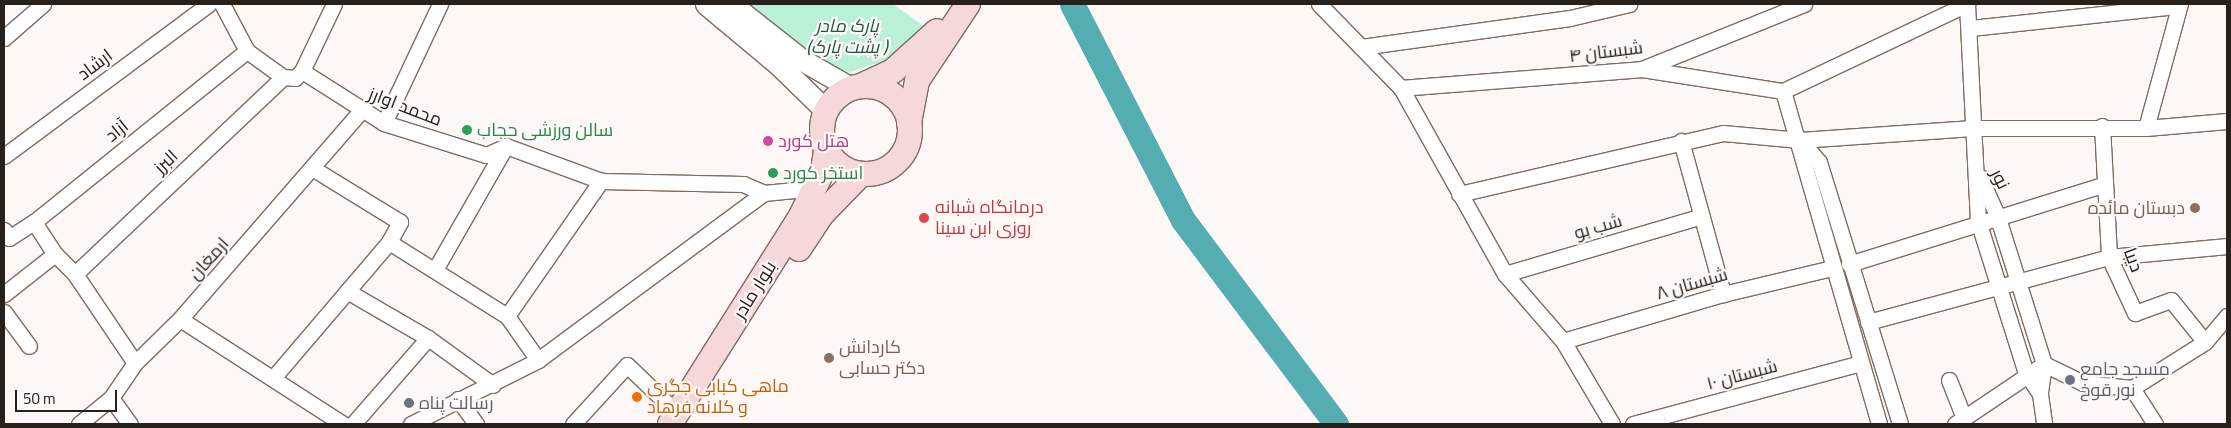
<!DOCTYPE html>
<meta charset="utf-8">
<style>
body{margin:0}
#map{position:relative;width:2231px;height:428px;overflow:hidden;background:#fdf8f6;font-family:Georgia,Cairo,serif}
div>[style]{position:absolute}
.green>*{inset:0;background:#baf0d6}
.river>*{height:25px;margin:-12.5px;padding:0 12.5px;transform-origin:12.5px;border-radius:12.5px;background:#53adb1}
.roads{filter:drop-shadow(1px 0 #806c60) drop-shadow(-1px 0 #806c60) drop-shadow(0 1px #806c60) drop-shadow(0 -1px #806c60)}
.street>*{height:15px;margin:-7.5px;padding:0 7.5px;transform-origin:7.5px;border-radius:7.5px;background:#fff}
.secondary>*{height:21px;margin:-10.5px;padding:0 10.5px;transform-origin:10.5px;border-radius:10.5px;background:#fff}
.primary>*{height:24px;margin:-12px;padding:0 12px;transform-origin:12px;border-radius:12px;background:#f6d7da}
.primary>.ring{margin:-12px;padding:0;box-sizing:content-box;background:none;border:24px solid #f6d7da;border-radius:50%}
.dots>*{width:14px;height:14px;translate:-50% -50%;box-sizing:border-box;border:2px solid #fdf8f6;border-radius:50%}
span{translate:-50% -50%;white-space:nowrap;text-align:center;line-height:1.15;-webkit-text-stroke:4.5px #fdf8f6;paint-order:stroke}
.park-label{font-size:18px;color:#1f5741;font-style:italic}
.street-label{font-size:18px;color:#28201b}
.leisure-label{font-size:18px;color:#27864d}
.left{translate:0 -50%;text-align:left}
.hotel-label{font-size:18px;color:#b23c85}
.health-label{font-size:18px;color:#be3a42}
.education-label{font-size:18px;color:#785e54}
.right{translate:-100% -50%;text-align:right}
.worship-label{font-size:18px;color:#5b616d}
.food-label{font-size:18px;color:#c56008}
.frame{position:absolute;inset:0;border:5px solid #28201b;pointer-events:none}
.scale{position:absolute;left:15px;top:390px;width:102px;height:22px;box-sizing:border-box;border:2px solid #28201b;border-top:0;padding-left:6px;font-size:15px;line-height:18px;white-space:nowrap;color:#28201b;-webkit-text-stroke:4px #fdf8f6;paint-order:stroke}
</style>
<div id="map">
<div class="green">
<i style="clip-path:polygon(744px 4px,893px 4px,925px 27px,896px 57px,850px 72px,828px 67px)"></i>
</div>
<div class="river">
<i style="left:1072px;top:4px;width:243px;rotate:62.8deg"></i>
<i style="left:1183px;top:220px;width:255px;rotate:53.1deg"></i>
</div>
<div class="roads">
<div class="street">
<i style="left:222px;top:4px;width:53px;rotate:62deg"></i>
<i style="left:247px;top:51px;width:44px;rotate:35.8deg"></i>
<i style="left:283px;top:77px;width:12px;rotate:5deg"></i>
<i style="left:295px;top:78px;width:10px;rotate:-45deg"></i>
<i style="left:302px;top:71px;width:97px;rotate:32.4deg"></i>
<i style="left:384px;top:123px;width:107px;rotate:17.4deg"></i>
<i style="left:486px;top:155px;width:22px;rotate:-24deg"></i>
<i style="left:506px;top:146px;width:101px;rotate:20.2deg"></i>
<i style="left:601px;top:181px;width:142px;rotate:1.2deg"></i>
<i style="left:743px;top:184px;width:23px;rotate:23deg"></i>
<i style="left:1319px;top:4px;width:117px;rotate:45.7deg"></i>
<i style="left:1401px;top:88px;width:213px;rotate:60.8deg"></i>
<i style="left:1505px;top:274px;width:89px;rotate:49.1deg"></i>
<i style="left:1563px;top:341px;width:96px;rotate:59.4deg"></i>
<i style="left:1967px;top:4px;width:217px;rotate:87.1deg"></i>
<i style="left:1978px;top:221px;width:159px;rotate:72.5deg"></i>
<i style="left:2026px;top:373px;width:25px;rotate:56deg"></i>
<i style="left:1971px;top:28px;width:208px;rotate:-6.1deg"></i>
<i style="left:4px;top:38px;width:52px;rotate:-41.1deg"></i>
<i style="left:1361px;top:47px;width:211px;rotate:-7.9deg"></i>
<i style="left:1570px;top:18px;width:61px;rotate:-13.3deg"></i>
<i style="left:1642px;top:69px;width:143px;rotate:8.9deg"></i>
<i style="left:1783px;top:91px;width:204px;rotate:-25.3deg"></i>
<i style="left:302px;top:71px;width:74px;rotate:-64.5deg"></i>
<i style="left:1401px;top:88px;width:242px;rotate:-4.5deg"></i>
<i style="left:1642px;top:69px;width:175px;rotate:-21.9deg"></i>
<i style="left:1783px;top:91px;width:347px;rotate:73.9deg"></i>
<i style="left:384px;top:123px;width:132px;rotate:-64.8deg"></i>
<i style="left:2102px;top:126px;width:131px;rotate:86.9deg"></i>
<i style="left:2109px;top:257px;width:62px;rotate:65.1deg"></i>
<i style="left:2135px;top:313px;width:38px;rotate:-20deg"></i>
<i style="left:2171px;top:300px;width:54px;rotate:51deg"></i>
<i style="left:2146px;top:128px;width:129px;rotate:-74.7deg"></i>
<i style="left:1800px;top:140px;width:29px;rotate:49deg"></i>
<i style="left:1819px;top:162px;width:274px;rotate:72.8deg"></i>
<i style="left:1681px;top:141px;width:159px;rotate:74.6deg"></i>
<i style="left:4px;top:156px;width:255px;rotate:-36.6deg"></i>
<i style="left:1980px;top:177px;width:42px;rotate:65.9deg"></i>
<i style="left:1997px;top:215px;width:156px;rotate:72.5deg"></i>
<i style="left:2044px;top:364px;width:30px;rotate:98deg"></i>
<i style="left:2040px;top:394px;width:30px;rotate:82deg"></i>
<i style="left:1459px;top:194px;width:271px;rotate:-13deg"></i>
<i style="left:1723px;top:133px;width:77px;rotate:5.2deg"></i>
<i style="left:1800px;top:140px;width:173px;rotate:-4deg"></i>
<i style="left:1973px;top:128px;width:173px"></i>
<i style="left:2146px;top:128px;width:81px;rotate:-4.9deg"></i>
<i style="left:34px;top:222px;width:38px;rotate:57deg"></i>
<i style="left:55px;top:254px;width:28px;rotate:45deg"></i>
<i style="left:75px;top:274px;width:107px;rotate:56deg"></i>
<i style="left:4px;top:230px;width:9px;rotate:58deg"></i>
<i style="left:9px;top:238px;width:30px;rotate:-33deg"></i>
<i style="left:34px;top:222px;width:273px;rotate:-38.8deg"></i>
<i style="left:389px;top:242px;width:139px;rotate:32.1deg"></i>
<i style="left:507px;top:316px;width:54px;rotate:54.8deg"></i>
<i style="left:1849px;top:264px;width:265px;rotate:-17.3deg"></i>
<i style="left:436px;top:268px;width:141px;rotate:-60.2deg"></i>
<i style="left:75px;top:274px;width:286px;rotate:-43.4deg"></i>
<i style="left:1505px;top:274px;width:205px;rotate:-16.4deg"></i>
<i style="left:347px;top:291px;width:94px;rotate:30.1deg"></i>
<i style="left:428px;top:338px;width:80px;rotate:35.9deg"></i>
<i style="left:4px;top:294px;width:65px;rotate:-38.1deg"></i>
<i style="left:4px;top:312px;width:42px;rotate:53.7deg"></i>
<i style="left:507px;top:316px;width:165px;rotate:-55.2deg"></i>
<i style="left:180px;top:319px;width:194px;rotate:32.8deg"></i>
<i style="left:1868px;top:322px;width:250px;rotate:-15.1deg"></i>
<i style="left:2109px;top:257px;width:119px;rotate:-5.3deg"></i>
<i style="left:1563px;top:341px;width:167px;rotate:-16.4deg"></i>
<i style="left:1723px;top:294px;width:112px;rotate:-13.4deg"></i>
<i style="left:273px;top:378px;width:179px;rotate:-49.5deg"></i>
<i style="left:389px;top:242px;width:23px;rotate:-61deg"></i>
<i style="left:400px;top:222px;width:101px;rotate:-148.4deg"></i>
<i style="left:1949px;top:380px;width:41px;rotate:68.5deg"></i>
<i style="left:2132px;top:388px;width:86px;rotate:-32.2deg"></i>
<i style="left:2205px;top:342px;width:34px;rotate:-50deg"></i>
<i style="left:111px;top:398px;width:32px;rotate:54deg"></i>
<i style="left:458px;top:399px;width:31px;rotate:54deg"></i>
<i style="left:79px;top:424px;width:41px;rotate:-39.1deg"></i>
<i style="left:111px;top:398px;width:42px;rotate:-55.6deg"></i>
<i style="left:135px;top:363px;width:63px;rotate:-44.4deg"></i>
<i style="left:180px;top:319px;width:274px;rotate:-49deg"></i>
<i style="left:353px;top:424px;width:114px;rotate:-48.9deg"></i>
<i style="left:411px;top:424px;width:142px;rotate:-26.7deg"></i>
<i style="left:538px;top:360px;width:281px;rotate:-36.5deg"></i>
<i style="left:764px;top:193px;width:51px;rotate:-5.6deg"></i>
<i style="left:573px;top:424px;width:80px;rotate:-47.5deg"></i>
<i style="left:627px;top:365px;width:71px;rotate:43.9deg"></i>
<i style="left:1633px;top:424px;width:235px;rotate:-15deg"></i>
<i style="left:1955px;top:424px;width:107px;rotate:-34deg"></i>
<i style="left:2044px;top:364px;width:43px;rotate:26deg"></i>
<i style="left:2083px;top:383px;width:49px;rotate:5.8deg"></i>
<i style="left:2132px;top:388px;width:43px;rotate:57.4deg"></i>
</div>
<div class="secondary">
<i style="left:706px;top:4px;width:94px;rotate:39.8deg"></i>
<i style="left:778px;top:64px;width:62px;rotate:44.3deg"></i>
<i style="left:822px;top:107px;width:8px;rotate:76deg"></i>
<i style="left:731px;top:4px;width:90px;rotate:38.3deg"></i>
<i style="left:802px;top:60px;width:56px;rotate:29.7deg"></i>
</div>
<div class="primary">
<i style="left:861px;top:86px;width:35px;rotate:-25deg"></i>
<i style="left:893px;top:71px;width:59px;rotate:-42.3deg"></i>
<i class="ring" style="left:822px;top:86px;width:64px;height:64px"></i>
<i style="left:909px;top:123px;width:43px;rotate:-79.2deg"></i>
<i style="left:917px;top:81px;width:92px;rotate:-56.5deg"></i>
<i style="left:799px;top:249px;width:42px;rotate:-56.7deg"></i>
<i style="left:822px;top:214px;width:56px;rotate:-45.7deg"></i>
<i style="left:670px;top:424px;width:246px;rotate:-57.8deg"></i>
<i style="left:801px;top:216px;width:51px;rotate:-64.4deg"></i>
<i style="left:823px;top:170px;width:20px;rotate:-81deg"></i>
</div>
</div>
<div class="dots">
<i style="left:467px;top:130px;background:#2e9e5b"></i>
<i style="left:768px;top:141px;background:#d1479c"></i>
<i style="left:773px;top:173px;background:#2e9e5b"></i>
<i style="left:2195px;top:208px;background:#8d6e63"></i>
<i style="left:924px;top:218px;background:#e0444e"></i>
<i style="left:829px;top:358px;background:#8d6e63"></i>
<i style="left:2070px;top:380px;background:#6b7280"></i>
<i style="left:637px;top:397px;background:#e8710a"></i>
<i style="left:409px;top:403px;background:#6b7280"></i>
</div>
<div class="park-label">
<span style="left:847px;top:37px">پارک مادر<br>(پشت پارک )</span>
</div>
<div class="street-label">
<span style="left:1606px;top:52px;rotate:-7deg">شبستان ۴</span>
<span style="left:95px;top:65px;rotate:-37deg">ارشاد</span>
<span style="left:405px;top:107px;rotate:21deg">محمد اوارز</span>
<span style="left:117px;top:131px;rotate:-39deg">آزاد</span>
<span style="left:166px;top:162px;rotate:-43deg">البرز</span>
<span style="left:2000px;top:179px;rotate:63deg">نور</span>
<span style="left:1598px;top:227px;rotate:-16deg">شب بو</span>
<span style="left:209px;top:259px;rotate:-48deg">ارمغان</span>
<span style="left:2133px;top:260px;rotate:69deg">دیبا</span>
<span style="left:1692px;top:284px;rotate:-16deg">شبستان ۸</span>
<span style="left:755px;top:290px;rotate:-58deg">بلوار مادر</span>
<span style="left:1742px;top:375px;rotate:-15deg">شبستان ۱۰</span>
</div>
<div class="leisure-label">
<span class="left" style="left:477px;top:130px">سالن ورزشی حجاب</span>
<span class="left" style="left:783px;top:173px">استخر کورد</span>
</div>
<div class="hotel-label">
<span class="left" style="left:778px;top:141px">هتل کورد</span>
</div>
<div class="health-label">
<span class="left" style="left:935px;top:218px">درمانگاه شبانه<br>روزی ابن سینا</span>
</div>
<div class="education-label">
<span class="right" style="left:2185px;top:208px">دبستان مائده</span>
<span class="left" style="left:839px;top:358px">کاردانش<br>دکتر حسابی</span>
</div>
<div class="worship-label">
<span class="left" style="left:2080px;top:380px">مسجد جامع<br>نور قوخ</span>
<span class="left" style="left:419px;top:403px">رسالت پناه</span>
</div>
<div class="food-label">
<span class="left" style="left:647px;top:397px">ماهی کبابی جگری<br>و کلانه فرهاد</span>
</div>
<div class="frame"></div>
<div class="scale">50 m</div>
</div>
